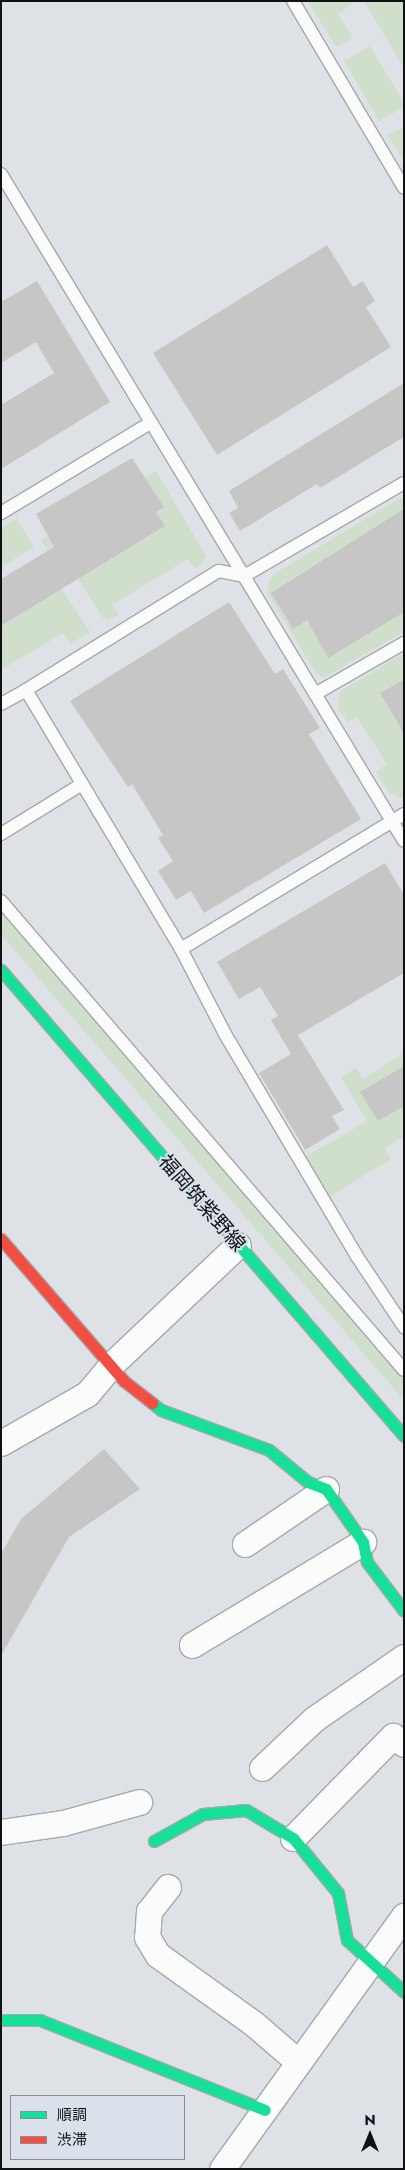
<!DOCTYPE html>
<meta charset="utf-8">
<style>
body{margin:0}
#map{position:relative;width:405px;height:2170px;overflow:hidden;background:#dee2e6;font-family:Jost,"Noto Sans JP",sans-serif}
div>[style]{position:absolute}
.green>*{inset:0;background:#d0decc}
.building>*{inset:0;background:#c7c6c7}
.roads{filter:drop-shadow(1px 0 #a6a8ac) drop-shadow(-1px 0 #a6a8ac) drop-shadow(0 1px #a6a8ac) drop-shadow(0 -1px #a6a8ac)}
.lane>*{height:12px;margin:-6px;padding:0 6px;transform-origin:6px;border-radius:6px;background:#fafbfb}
.street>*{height:25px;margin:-12.5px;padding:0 12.5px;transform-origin:12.5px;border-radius:12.5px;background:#fafbfb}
.fast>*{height:11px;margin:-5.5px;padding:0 5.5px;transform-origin:5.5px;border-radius:5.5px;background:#16e098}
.jam>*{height:11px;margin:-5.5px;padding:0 5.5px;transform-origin:5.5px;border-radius:5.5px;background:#f24e42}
span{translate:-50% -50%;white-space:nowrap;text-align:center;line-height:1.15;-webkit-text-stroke:4px #dbe1ea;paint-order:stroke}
.street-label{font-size:20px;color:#0f1114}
.frame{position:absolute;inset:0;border:2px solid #0f1114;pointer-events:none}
.legend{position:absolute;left:10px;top:2095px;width:175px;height:65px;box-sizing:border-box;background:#dbe1ea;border:1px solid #898e94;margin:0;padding:6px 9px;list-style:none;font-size:15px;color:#0f1114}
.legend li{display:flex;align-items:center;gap:10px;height:25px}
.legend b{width:25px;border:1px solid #898e94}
.north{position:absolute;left:345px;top:2110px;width:50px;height:50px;-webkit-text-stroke:4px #dbe1ea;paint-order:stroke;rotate:0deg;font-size:14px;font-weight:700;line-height:20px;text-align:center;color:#0f1114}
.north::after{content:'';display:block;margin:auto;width:18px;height:22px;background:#0f1114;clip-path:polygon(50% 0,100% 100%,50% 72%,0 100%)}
</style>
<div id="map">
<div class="green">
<i style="clip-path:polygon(308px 1px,356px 1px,338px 14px,353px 38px,336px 47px)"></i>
<i style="clip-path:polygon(364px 1px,404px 1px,404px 68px)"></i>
<i style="clip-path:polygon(370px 46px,404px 103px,404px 107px,379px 121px,344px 61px)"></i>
<i style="clip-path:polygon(404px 127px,404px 161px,388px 135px)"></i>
<i style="clip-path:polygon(156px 471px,206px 556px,196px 569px,188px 559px,112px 605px,119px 614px,109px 620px,102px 617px,78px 579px,165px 526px,156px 512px,164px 507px,152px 488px,48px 550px,41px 540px)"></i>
<i style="clip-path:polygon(404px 496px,404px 632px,323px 678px,317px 674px,267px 593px,269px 581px,274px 574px)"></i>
<i style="clip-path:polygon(17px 519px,34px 547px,1px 567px,1px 528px)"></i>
<i style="clip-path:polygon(62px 589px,90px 632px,71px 643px,63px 633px,1px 670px,1px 626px)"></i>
<i style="clip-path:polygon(404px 653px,404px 798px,401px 798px,390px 794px,376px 772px,387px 764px,356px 717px,348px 722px,338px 709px,338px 699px,341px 691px)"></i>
<i style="clip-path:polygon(1px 910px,404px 1381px,404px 1400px,1px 935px)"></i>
<i style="clip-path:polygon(404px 1053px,404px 1136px,384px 1148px,391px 1159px,329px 1197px,305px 1157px,367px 1121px,341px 1077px,356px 1068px,363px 1079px)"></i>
</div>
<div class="building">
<i style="clip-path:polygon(327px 245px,353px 287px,363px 281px,375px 301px,366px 307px,391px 347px,217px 455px,153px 353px)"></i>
<i style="clip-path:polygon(37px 281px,110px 402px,1px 469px,1px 405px,54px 373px,36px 342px,1px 363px,1px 302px)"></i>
<i style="clip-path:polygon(404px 383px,404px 437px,320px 488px,317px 484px,240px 531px,229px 513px,238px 508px,229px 491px)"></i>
<i style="clip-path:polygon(132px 458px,164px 507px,156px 512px,165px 526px,1px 626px,1px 579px,54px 547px,36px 514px)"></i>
<i style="clip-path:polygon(404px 509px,404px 612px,328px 658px,307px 620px,293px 629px,271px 593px)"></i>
<i style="clip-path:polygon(229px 602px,275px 674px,283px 669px,320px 728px,309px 734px,361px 819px,204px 913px,191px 891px,176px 900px,158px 871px,173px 861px,158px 838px,163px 835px,132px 784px,128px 787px,70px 701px)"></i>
<i style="clip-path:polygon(404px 680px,404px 733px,380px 693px)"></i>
<i style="clip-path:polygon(385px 863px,404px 895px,404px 973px,298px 1035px,344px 1110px,332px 1116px,340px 1129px,305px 1150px,259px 1073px,291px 1054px,271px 1020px,278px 1016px,260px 987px,239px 999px,217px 962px)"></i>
<i style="clip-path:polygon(404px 1066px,404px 1106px,378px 1121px,360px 1092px)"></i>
<i style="clip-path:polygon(104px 1449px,140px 1489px,69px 1537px,1px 1656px,1px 1554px,21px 1519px)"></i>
</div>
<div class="roads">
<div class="lane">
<i style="left:293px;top:1px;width:217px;rotate:59.3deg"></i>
<i style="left:1px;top:174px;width:779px;rotate:58.86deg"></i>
<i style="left:1px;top:513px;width:174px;rotate:-31.1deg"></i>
<i style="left:26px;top:690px;width:227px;rotate:-31.7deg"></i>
<i style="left:219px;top:571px;width:25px;rotate:11deg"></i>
<i style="left:244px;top:576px;width:185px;rotate:-30.2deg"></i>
<i style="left:315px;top:694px;width:103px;rotate:-29.8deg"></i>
<i style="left:1px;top:704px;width:29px;rotate:-29deg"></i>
<i style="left:26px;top:690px;width:302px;rotate:59.1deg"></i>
<i style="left:181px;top:949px;width:96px;rotate:62.6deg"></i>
<i style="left:225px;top:1034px;width:257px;rotate:59.3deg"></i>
<i style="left:356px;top:1255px;width:87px;rotate:56.3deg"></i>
<i style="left:1px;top:834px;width:95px;rotate:-31.7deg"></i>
<i style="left:1px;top:901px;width:618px;rotate:49.33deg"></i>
<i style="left:181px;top:949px;width:261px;rotate:-31.2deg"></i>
</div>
<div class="street">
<i style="left:1px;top:1443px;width:99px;rotate:-29.7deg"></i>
<i style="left:87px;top:1394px;width:39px;rotate:-50deg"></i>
<i style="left:112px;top:1364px;width:173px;rotate:-43.4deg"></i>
<i style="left:245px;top:1544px;width:98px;rotate:-34.2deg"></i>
<i style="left:192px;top:1645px;width:200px;rotate:-31.1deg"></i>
<i style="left:262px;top:1768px;width:71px;rotate:-43.3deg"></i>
<i style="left:314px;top:1719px;width:109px;rotate:-34.6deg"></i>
<i style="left:1px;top:1832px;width:63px;rotate:-8.3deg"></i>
<i style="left:63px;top:1823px;width:79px;rotate:-15.4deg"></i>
<i style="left:293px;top:1838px;width:143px;rotate:-45.6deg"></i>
<i style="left:393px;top:1736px;width:14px;rotate:36deg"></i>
<i style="left:168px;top:1887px;width:31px;rotate:128deg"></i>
<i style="left:149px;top:1911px;width:26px;rotate:94deg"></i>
<i style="left:147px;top:1937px;width:21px;rotate:59deg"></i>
<i style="left:158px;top:1955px;width:117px;rotate:35.6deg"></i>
<i style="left:253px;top:2023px;width:58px;rotate:40.8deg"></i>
<i style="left:222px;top:2169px;width:312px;rotate:-54.3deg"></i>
</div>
<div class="fast">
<i style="left:1px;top:970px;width:616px;rotate:49.15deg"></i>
<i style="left:152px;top:1403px;width:11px;rotate:38deg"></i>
<i style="left:161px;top:1410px;width:115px;rotate:20.3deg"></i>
<i style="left:269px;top:1450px;width:50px;rotate:39.4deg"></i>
<i style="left:308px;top:1482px;width:19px;rotate:21deg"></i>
<i style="left:326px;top:1489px;width:65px;rotate:55.1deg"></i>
<i style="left:363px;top:1542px;width:20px;rotate:79deg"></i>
<i style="left:367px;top:1562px;width:61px;rotate:52.9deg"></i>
<i style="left:154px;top:1841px;width:56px;rotate:-28.9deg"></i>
<i style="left:203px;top:1814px;width:43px;rotate:-5.3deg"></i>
<i style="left:246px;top:1810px;width:55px;rotate:30.8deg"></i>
<i style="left:293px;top:1838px;width:71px;rotate:50.7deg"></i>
<i style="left:338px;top:1893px;width:48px;rotate:79.2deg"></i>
<i style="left:347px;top:1940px;width:77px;rotate:42.4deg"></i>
<i style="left:1px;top:2020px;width:39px"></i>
<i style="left:40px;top:2020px;width:242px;rotate:21.8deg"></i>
</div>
<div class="jam">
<i style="left:1px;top:1239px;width:188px;rotate:49.1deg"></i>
<i style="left:124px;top:1381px;width:36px;rotate:38deg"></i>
</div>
</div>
<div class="street-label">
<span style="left:202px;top:1203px;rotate:49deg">福岡筑紫野線</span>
</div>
<div class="frame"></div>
<ul class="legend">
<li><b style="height:6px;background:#16e098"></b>順調</li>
<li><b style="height:6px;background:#f24e42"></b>渋滞</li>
</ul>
<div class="north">N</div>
</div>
